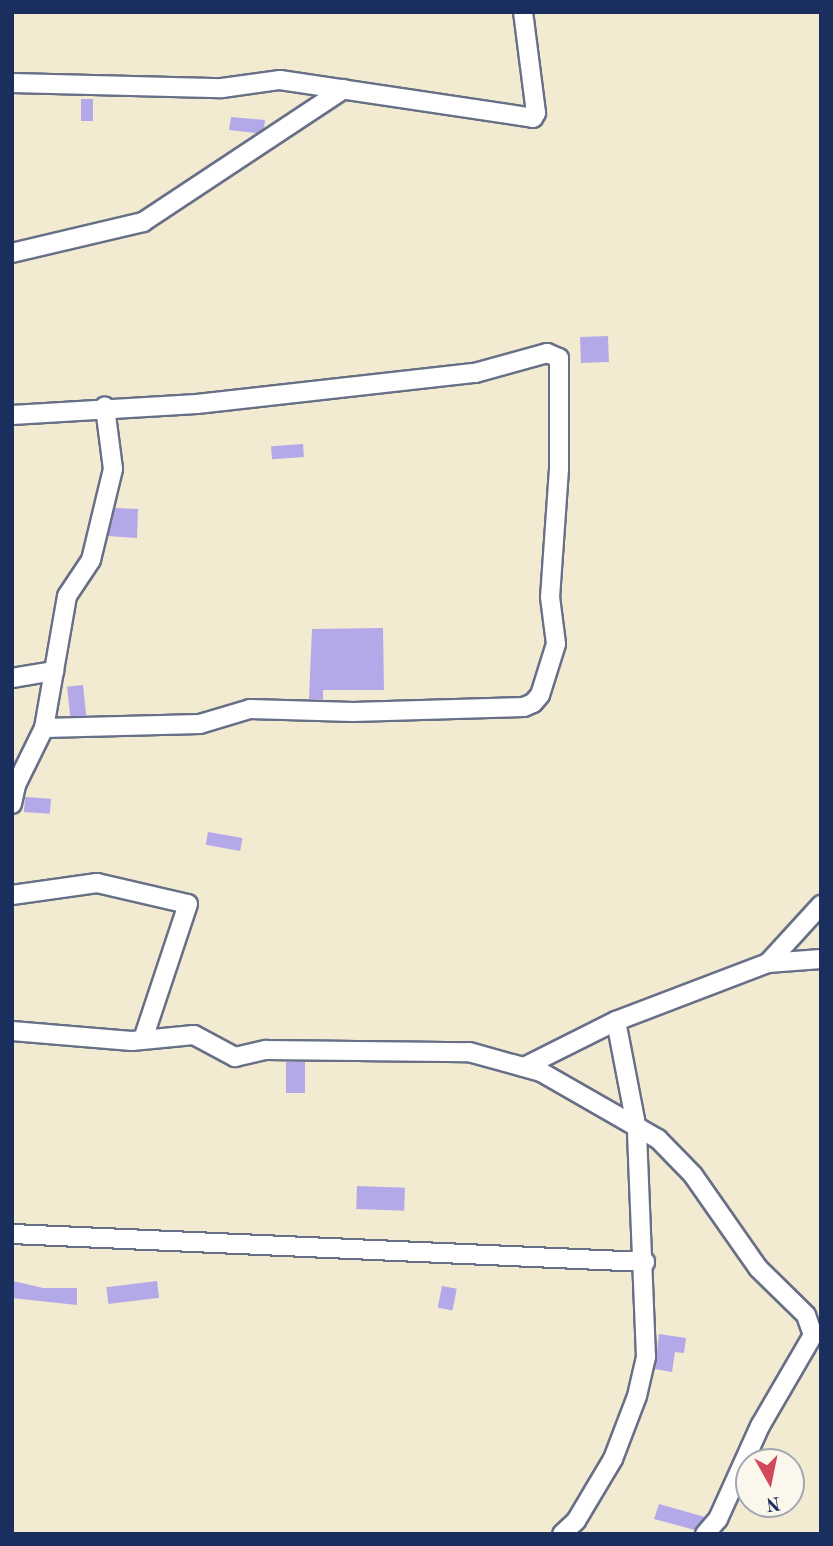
<!DOCTYPE html>
<style>
body{margin:0}
#map{position:relative;width:833px;height:1546px;overflow:hidden;background:#f3ead2;font-family:"Old Standard TT",serif}
div>[style]{position:absolute}
.building>*{inset:0;background:#b4a9e8;transform-origin:0 0}
.roads{filter:drop-shadow(2px 0 #677087) drop-shadow(-2px 0 #677087) drop-shadow(0 2px #677087) drop-shadow(0 -2px #677087)}
.minor>*{height:18px;margin:-9px;padding:0 9px;transform-origin:9px;border-radius:9px;background:#fff}
span{translate:-50% -50%;white-space:nowrap;text-align:center;line-height:1.15;-webkit-text-stroke:7px #fbf7ec;paint-order:stroke}
.frame{position:absolute;inset:0;border:14px solid #1b2f5e;pointer-events:none}
.north{position:absolute;left:735px;top:1448px;width:70px;height:70px;box-sizing:border-box;background:#fbf7ec;border:2px solid #a1a7b3;border-radius:50%;rotate:171deg;font-size:19px;font-weight:700;line-height:28px;text-align:center;color:#1b2f5e}
.north::after{content:'';display:block;margin:auto;width:24px;height:32px;background:#d1495b;clip-path:polygon(50% 0,100% 100%,50% 72%,0 100%)}
</style>
<div id="map">
<div class="building">
<i style="left:81px;top:99px;width:12px;height:22px"></i>
<i style="clip-path:polygon(231px 117px,265px 120px,264px 128px,257px 133px,229px 130px)"></i>
<i style="left:608px;top:336px;width:26px;height:28px;rotate:88deg"></i>
<i style="left:303px;top:444px;width:13px;height:32px;rotate:86deg"></i>
<i style="clip-path:polygon(115px 508px,138px 509px,137px 538px,108px 536px)"></i>
<i style="clip-path:polygon(383px 628px,384px 690px,323px 690px,323px 700px,309px 699px,312px 629px)"></i>
<i style="left:83px;top:685px;width:31px;height:16px;rotate:84deg"></i>
<i style="left:25px;top:797px;width:26px;height:15px;rotate:4deg"></i>
<i style="left:208px;top:832px;width:35px;height:13px;rotate:10deg"></i>
<i style="left:286px;top:1062px;width:19px;height:31px"></i>
<i style="left:357px;top:1186px;width:48px;height:23px;rotate:2deg"></i>
<i style="clip-path:polygon(13px 1281px,43px 1288px,77px 1288px,77px 1305px,12px 1298px)"></i>
<i style="left:157px;top:1281px;width:17px;height:51px;rotate:83deg"></i>
<i style="left:442px;top:1286px;width:15px;height:22px;rotate:11deg"></i>
<i style="clip-path:polygon(659px 1334px,686px 1338px,684px 1353px,675px 1352px,672px 1372px,655px 1369px)"></i>
<i style="clip-path:polygon(659px 1504px,705px 1517px,695px 1530px,654px 1519px)"></i>
</div>
<div class="roads">
<div class="minor">
<i style="left:12px;top:83px;width:210px;rotate:1.4deg"></i>
<i style="left:222px;top:88px;width:59px;rotate:-7.9deg"></i>
<i style="left:280px;top:80px;width:256px;rotate:8.5deg"></i>
<i style="left:533px;top:118px;width:6px;rotate:-59deg"></i>
<i style="left:536px;top:113px;width:102px;rotate:-97.3deg"></i>
<i style="left:12px;top:253px;width:135px;rotate:-13.3deg"></i>
<i style="left:143px;top:222px;width:241px;rotate:-33.5deg"></i>
<i style="left:12px;top:415px;width:185px;rotate:-3.4deg"></i>
<i style="left:197px;top:404px;width:280px;rotate:-6.4deg"></i>
<i style="left:475px;top:373px;width:75px;rotate:-15.5deg"></i>
<i style="left:547px;top:353px;width:13px;rotate:23deg"></i>
<i style="left:559px;top:358px;width:111px;rotate:90deg"></i>
<i style="left:559px;top:469px;width:128px;rotate:94deg"></i>
<i style="left:550px;top:597px;width:47px;rotate:82.7deg"></i>
<i style="left:556px;top:644px;width:53px;rotate:107.4deg"></i>
<i style="left:540px;top:695px;width:11px;rotate:131deg"></i>
<i style="left:533px;top:703px;width:10px;rotate:156deg"></i>
<i style="left:524px;top:707px;width:171px;rotate:178.3deg"></i>
<i style="left:353px;top:712px;width:103px;rotate:-178.3deg"></i>
<i style="left:250px;top:709px;width:52px;rotate:163.3deg"></i>
<i style="left:200px;top:724px;width:156px;rotate:178.5deg"></i>
<i style="left:12px;top:678px;width:43px;rotate:-9.5deg"></i>
<i style="left:12px;top:804px;width:19px;rotate:-78deg"></i>
<i style="left:16px;top:785px;width:64px;rotate:-63.8deg"></i>
<i style="left:44px;top:728px;width:134px;rotate:-80.1deg"></i>
<i style="left:67px;top:596px;width:43px;rotate:-56.3deg"></i>
<i style="left:91px;top:560px;width:94px;rotate:-76.4deg"></i>
<i style="left:113px;top:469px;width:63px;rotate:-97.4deg"></i>
<i style="left:12px;top:895px;width:86px;rotate:-8deg"></i>
<i style="left:97px;top:883px;width:93px;rotate:13deg"></i>
<i style="left:188px;top:904px;width:142px;rotate:108.4deg"></i>
<i style="left:768px;top:963px;width:79px;rotate:-47.6deg"></i>
<i style="left:12px;top:1031px;width:120px;rotate:4.8deg"></i>
<i style="left:132px;top:1041px;width:62px;rotate:-5.5deg"></i>
<i style="left:194px;top:1035px;width:47px;rotate:28.2deg"></i>
<i style="left:235px;top:1057px;width:32px;rotate:-13deg"></i>
<i style="left:266px;top:1050px;width:203px;rotate:0.6deg"></i>
<i style="left:469px;top:1052px;width:75px;rotate:15.5deg"></i>
<i style="left:541px;top:1072px;width:135px;rotate:29.8deg"></i>
<i style="left:658px;top:1139px;width:50px;rotate:45.8deg"></i>
<i style="left:693px;top:1175px;width:113px;rotate:55deg"></i>
<i style="left:758px;top:1268px;width:67px;rotate:44.4deg"></i>
<i style="left:806px;top:1315px;width:21px;rotate:71deg"></i>
<i style="left:813px;top:1335px;width:105px;rotate:120.2deg"></i>
<i style="left:760px;top:1426px;width:102px;rotate:114.3deg"></i>
<i style="left:718px;top:1519px;width:20px;rotate:131deg"></i>
<i style="left:524px;top:1067px;width:103px;rotate:-26.6deg"></i>
<i style="left:616px;top:1021px;width:163px;rotate:-20.9deg"></i>
<i style="left:768px;top:963px;width:53px;rotate:-4.3deg"></i>
<i style="left:12px;top:1234px;width:634px;rotate:2.53deg"></i>
<i style="left:562px;top:1534px;width:19px;rotate:-43deg"></i>
<i style="left:576px;top:1521px;width:72px;rotate:-59.2deg"></i>
<i style="left:613px;top:1459px;width:67px;rotate:-69.1deg"></i>
<i style="left:637px;top:1396px;width:40px;rotate:-77deg"></i>
<i style="left:646px;top:1357px;width:227px;rotate:-92.3deg"></i>
<i style="left:637px;top:1130px;width:111px;rotate:-100.9deg"></i>
</div>
</div>
<div class="frame"></div>
<div class="north">N</div>
</div>
